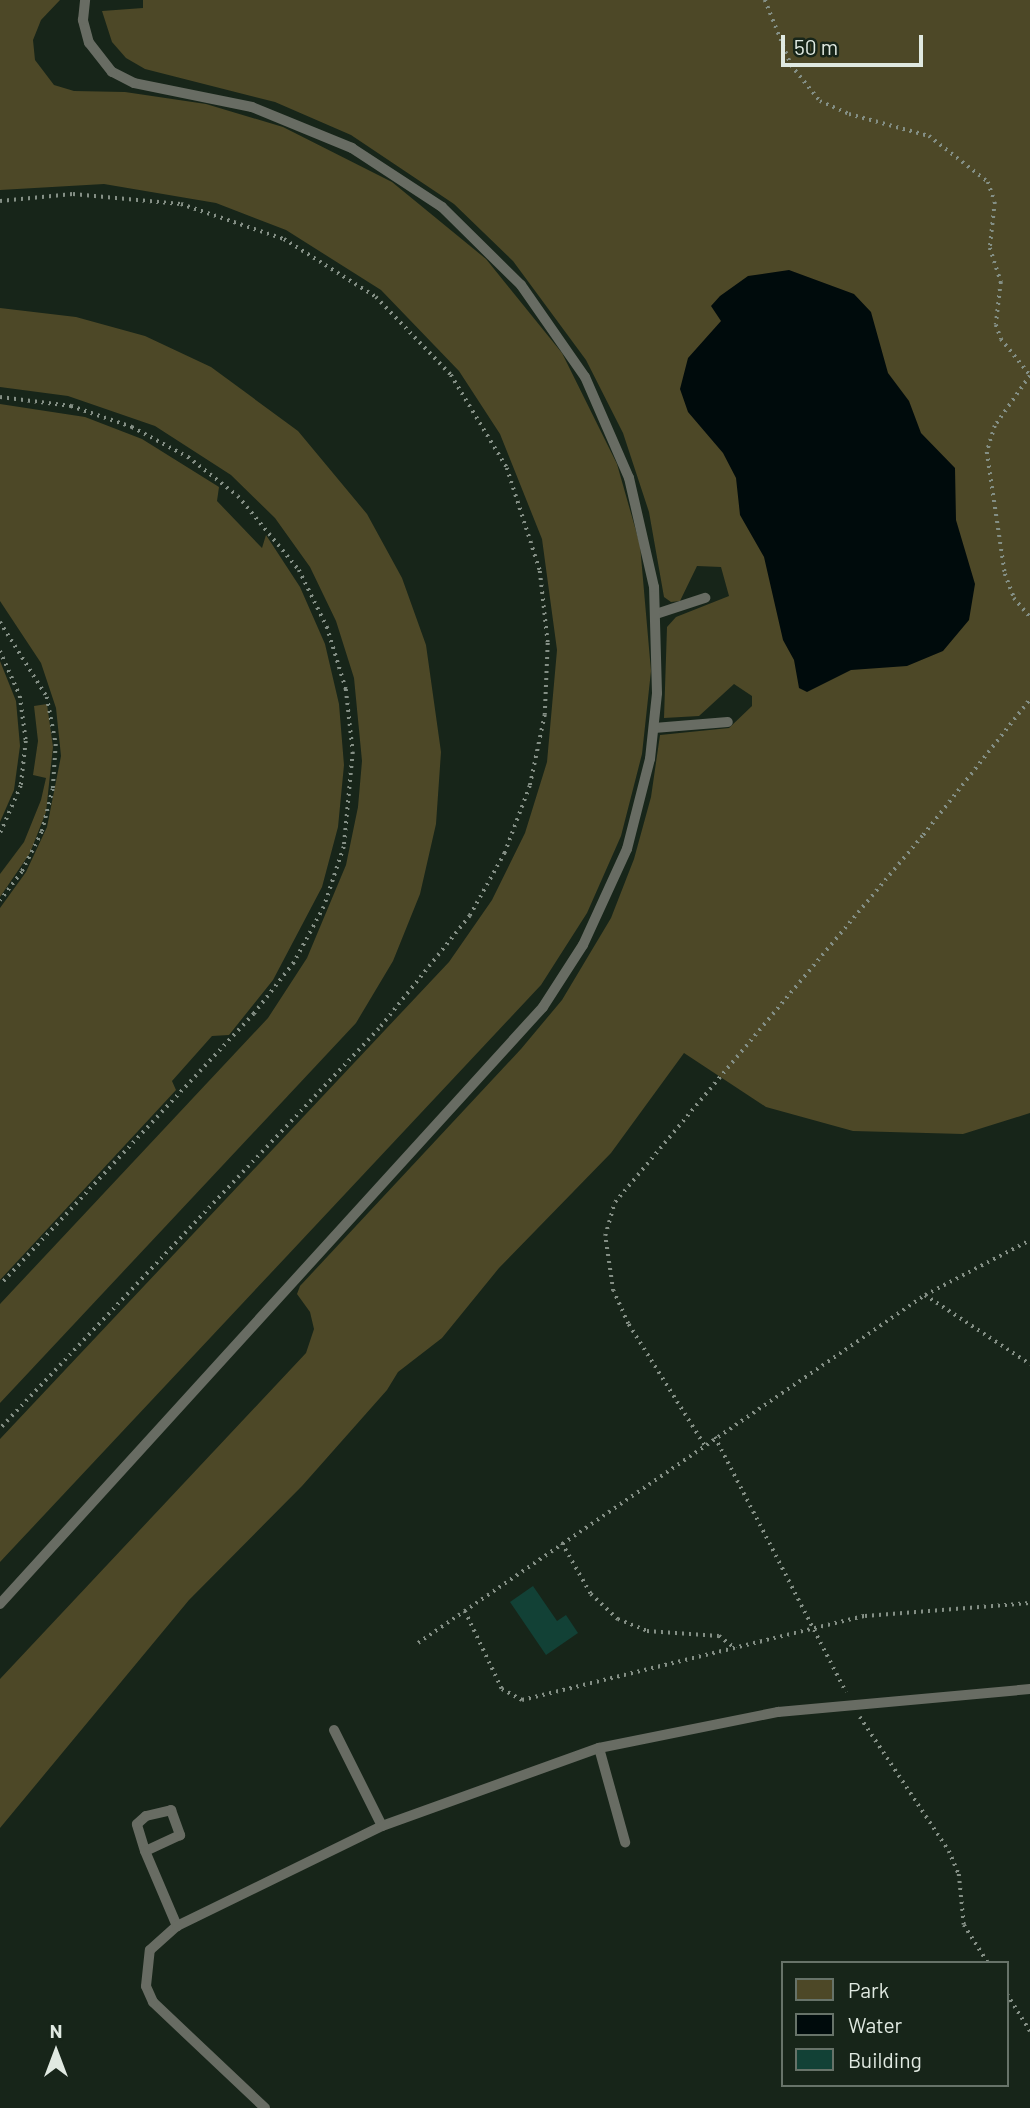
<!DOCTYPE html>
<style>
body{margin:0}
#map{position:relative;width:1030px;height:2108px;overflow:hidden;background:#172519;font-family:Barlow,sans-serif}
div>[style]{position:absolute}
.green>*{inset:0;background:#4d4827}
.water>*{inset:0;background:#000b0c}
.building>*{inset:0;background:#124136}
.path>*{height:3.5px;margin-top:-1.75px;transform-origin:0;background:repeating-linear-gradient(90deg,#848f85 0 2px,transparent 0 7px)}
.service>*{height:10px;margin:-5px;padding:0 5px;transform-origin:5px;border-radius:5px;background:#686c63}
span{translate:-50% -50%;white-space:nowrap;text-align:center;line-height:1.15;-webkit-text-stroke:6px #172519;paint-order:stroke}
.legend{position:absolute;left:781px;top:1961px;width:228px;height:126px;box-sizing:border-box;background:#172519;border:2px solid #677369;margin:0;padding:9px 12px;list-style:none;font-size:21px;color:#e0e9e1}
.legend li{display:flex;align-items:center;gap:14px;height:35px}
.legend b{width:35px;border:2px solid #677369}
.north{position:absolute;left:21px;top:2017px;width:70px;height:70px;-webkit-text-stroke:5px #172519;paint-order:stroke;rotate:0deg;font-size:19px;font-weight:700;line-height:28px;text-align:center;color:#e0e9e1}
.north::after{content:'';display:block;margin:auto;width:24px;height:32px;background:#e0e9e1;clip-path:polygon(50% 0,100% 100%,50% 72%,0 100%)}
.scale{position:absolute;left:781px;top:35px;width:142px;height:32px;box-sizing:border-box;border:4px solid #e0e9e1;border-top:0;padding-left:9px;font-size:21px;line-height:24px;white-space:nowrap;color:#e0e9e1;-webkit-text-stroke:5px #172519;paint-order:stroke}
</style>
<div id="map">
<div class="green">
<i style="clip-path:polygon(0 0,60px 0,41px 20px,33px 40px,35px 60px,54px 85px,74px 91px,125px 92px,206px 104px,283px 127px,392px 182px,486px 259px,562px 353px,617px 464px,640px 545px,651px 671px,642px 754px,621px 836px,587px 913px,541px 985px,0 1562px,0 1439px,449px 962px,492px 900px,525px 833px,547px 762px,557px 650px,542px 539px,500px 434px,459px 371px,381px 290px,286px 230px,216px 203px,104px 184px,0 190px)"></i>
<i style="clip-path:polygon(143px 0,1030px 0,1030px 1113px,963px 1134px,853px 1131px,766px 1107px,684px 1053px,611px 1153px,499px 1268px,442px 1338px,398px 1372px,387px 1390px,302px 1486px,189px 1600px,0 1828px,0 1679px,306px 1353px,314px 1329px,310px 1312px,297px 1294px,300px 1286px,521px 1049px,562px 1000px,611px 918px,634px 859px,651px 797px,660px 735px,729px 728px,752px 706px,752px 696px,734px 684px,699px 716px,664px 718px,667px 627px,676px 617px,729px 596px,721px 567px,697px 566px,680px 601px,671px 602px,664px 597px,649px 512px,623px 433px,586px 360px,513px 261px,454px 204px,351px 135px,275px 102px,145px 69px,126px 58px,112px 42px,102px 11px,143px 8px)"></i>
<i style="clip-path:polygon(0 308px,76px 317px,145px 336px,211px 367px,298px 431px,367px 514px,402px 578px,426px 645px,441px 752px,436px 824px,420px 894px,393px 961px,356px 1023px,0 1403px,0 1304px,268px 1018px,307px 958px,346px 865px,358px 807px,362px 761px,354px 678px,336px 621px,310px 567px,275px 518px,231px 475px,155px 426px,68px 396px,0 387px)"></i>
<i style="clip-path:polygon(0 404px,85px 417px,142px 439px,219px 487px,217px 501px,262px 548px,266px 535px,300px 587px,325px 644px,339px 704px,344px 765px,338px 827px,322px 887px,273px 980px,229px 1035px,212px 1036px,172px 1081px,176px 1090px,0 1280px,0 908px,26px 872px,47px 827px,61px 756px,56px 708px,41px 663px,0 601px)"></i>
<i style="clip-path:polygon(0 661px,16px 701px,20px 746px,14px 790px,0 822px)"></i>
<i style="clip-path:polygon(47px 704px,53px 747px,46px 812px,30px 853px,0 897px,0 874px,24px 842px,41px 800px,46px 778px,33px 775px,38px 741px,34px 706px)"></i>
</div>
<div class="water">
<i style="clip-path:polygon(789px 270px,854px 294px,871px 312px,888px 373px,909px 401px,921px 433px,955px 468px,956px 520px,975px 584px,969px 620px,943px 651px,907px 666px,851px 670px,807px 692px,799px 688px,794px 660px,783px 640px,764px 557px,740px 515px,736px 478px,723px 453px,688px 412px,680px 389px,688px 358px,721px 321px,711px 306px,720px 296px,748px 276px)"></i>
</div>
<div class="building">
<i style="clip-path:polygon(533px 1586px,557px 1621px,566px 1615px,578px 1633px,546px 1655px,510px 1602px)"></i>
</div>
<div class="path">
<i style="left:765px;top:0;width:70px;rotate:68.2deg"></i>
<i style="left:791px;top:65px;width:46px;rotate:51.1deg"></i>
<i style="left:820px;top:101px;width:32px;rotate:24deg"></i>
<i style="left:849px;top:114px;width:83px;rotate:15.4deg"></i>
<i style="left:929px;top:136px;width:75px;rotate:37.9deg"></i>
<i style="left:988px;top:182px;width:21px;rotate:71deg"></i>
<i style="left:995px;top:202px;width:46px;rotate:96.2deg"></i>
<i style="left:990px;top:248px;width:36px;rotate:72deg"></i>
<i style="left:1001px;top:282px;width:43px;rotate:96.6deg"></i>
<i style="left:996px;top:325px;width:15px;rotate:70deg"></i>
<i style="left:1001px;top:339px;width:46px;rotate:51.1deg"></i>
<i style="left:0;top:201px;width:73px;rotate:-5.5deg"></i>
<i style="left:73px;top:194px;width:108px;rotate:5.3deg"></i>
<i style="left:181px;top:204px;width:109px;rotate:18.8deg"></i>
<i style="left:284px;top:239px;width:109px;rotate:32.2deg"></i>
<i style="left:376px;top:297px;width:108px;rotate:46.1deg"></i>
<i style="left:451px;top:375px;width:109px;rotate:58.9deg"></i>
<i style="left:507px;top:468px;width:108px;rotate:72.2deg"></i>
<i style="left:540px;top:571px;width:72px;rotate:83.7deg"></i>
<i style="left:548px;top:643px;width:72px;rotate:92.4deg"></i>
<i style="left:545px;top:715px;width:73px;rotate:101.9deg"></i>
<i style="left:530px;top:786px;width:72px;rotate:110.5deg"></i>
<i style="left:505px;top:853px;width:72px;rotate:119.1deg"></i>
<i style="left:470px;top:916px;width:145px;rotate:128.8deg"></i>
<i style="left:379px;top:1029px;width:551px;rotate:133.46deg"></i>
<i style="left:1030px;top:376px;width:61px;rotate:125deg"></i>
<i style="left:995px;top:426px;width:27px;rotate:107deg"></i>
<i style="left:987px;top:452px;width:123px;rotate:81.6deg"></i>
<i style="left:1005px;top:574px;width:26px;rotate:69deg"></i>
<i style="left:1014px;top:598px;width:25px;rotate:50deg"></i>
<i style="left:0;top:397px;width:72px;rotate:7.2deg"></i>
<i style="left:71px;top:406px;width:65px;rotate:19deg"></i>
<i style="left:132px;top:427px;width:64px;rotate:28.2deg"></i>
<i style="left:188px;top:457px;width:63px;rotate:38deg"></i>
<i style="left:238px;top:496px;width:96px;rotate:50.5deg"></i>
<i style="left:299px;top:570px;width:64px;rotate:63.8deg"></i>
<i style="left:327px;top:627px;width:65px;rotate:73deg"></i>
<i style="left:346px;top:689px;width:63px;rotate:83.7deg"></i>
<i style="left:353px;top:752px;width:95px;rotate:95.4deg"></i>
<i style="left:344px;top:847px;width:63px;rotate:108.4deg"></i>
<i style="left:324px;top:907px;width:64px;rotate:118.2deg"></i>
<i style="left:294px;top:963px;width:65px;rotate:128.1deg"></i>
<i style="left:254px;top:1014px;width:371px;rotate:133.1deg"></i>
<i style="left:0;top:622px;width:89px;rotate:57.9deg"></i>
<i style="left:47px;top:697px;width:48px;rotate:79.2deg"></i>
<i style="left:56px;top:744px;width:45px;rotate:93.8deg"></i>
<i style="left:53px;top:789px;width:44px;rotate:104.3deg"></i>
<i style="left:42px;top:832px;width:45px;rotate:116.6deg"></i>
<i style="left:22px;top:872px;width:36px;rotate:127deg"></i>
<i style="left:0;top:651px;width:49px;rotate:66deg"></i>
<i style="left:20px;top:696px;width:45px;rotate:82.4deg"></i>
<i style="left:26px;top:741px;width:45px;rotate:96.3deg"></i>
<i style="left:21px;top:786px;width:52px;rotate:113.6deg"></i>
<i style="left:925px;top:1295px;width:126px;rotate:33.3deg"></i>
<i style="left:715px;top:1437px;width:287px;rotate:62.8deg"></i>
<i style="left:704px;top:1445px;width:143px;rotate:-122.1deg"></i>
<i style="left:628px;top:1324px;width:36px;rotate:-114deg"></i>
<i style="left:613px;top:1291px;width:56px;rotate:-98.3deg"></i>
<i style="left:605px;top:1236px;width:35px;rotate:-74deg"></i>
<i style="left:615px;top:1202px;width:479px;rotate:-50deg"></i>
<i style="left:923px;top:835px;width:173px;rotate:-51.8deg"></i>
<i style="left:562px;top:1543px;width:59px;rotate:60.4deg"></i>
<i style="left:591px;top:1594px;width:37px;rotate:43deg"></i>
<i style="left:618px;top:1619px;width:31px;rotate:22deg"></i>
<i style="left:647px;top:1631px;width:72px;rotate:4deg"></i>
<i style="left:719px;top:1636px;width:21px;rotate:37deg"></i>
<i style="left:465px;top:1611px;width:86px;rotate:64.6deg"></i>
<i style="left:502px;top:1689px;width:23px;rotate:29deg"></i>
<i style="left:522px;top:1700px;width:353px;rotate:-13.8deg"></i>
<i style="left:865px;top:1616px;width:166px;rotate:-4.5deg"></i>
<i style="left:418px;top:1643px;width:615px;rotate:-34.47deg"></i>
<i style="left:925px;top:1295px;width:119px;rotate:-27.6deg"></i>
<i style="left:860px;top:1717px;width:161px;rotate:56.4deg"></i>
<i style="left:949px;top:1851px;width:25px;rotate:67deg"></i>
<i style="left:959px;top:1874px;width:51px;rotate:84.4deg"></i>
<i style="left:964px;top:1925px;width:45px;rotate:57.7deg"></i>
<i style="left:1007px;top:1994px;width:44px;rotate:58.1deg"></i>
</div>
<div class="service">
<i style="left:656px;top:614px;width:52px;rotate:-18.1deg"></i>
<i style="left:654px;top:728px;width:74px;rotate:-4.6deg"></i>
<i style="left:0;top:1604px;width:807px;rotate:-47.71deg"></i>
<i style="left:543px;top:1007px;width:74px;rotate:-57.2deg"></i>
<i style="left:583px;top:945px;width:106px;rotate:-65.4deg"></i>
<i style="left:627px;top:849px;width:93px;rotate:-75.7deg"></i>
<i style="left:650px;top:759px;width:66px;rotate:-83.9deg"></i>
<i style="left:657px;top:693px;width:106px;rotate:-91.6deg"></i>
<i style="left:654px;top:587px;width:112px;rotate:-102.9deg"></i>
<i style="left:629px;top:478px;width:110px;rotate:-113.5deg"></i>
<i style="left:585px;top:377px;width:112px;rotate:-124.8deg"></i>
<i style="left:521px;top:285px;width:111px;rotate:-135.4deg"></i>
<i style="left:442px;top:207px;width:108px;rotate:-146.8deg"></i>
<i style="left:352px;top:148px;width:108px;rotate:-157.7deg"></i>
<i style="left:252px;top:107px;width:120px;rotate:-168.5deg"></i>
<i style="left:134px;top:83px;width:25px;rotate:-153deg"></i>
<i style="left:112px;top:72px;width:37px;rotate:-128deg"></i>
<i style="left:89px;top:43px;width:24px;rotate:-105deg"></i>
<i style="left:83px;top:20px;width:20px;rotate:-84deg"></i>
<i style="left:334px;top:1730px;width:107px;rotate:63.4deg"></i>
<i style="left:599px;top:1748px;width:98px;rotate:74.5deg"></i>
<i style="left:171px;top:1810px;width:27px;rotate:70deg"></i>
<i style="left:180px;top:1835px;width:38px;rotate:155deg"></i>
<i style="left:145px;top:1851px;width:28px;rotate:-107deg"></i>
<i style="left:137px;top:1824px;width:12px;rotate:-42deg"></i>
<i style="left:146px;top:1816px;width:26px;rotate:-13deg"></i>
<i style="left:145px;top:1851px;width:82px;rotate:66.9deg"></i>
<i style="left:265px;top:2108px;width:154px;rotate:-136.6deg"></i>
<i style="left:153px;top:2002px;width:17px;rotate:-114deg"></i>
<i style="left:146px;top:1986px;width:36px;rotate:-84deg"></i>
<i style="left:150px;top:1950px;width:36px;rotate:-42deg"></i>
<i style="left:177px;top:1926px;width:228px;rotate:-26deg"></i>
<i style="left:382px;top:1826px;width:231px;rotate:-19.8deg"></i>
<i style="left:599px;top:1748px;width:183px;rotate:-11.4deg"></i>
<i style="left:778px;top:1712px;width:253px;rotate:-5.2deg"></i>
</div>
<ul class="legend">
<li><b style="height:19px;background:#4d4827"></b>Park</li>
<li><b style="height:19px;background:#000b0c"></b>Water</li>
<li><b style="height:19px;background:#124136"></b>Building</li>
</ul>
<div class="north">N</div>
<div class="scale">50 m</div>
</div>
